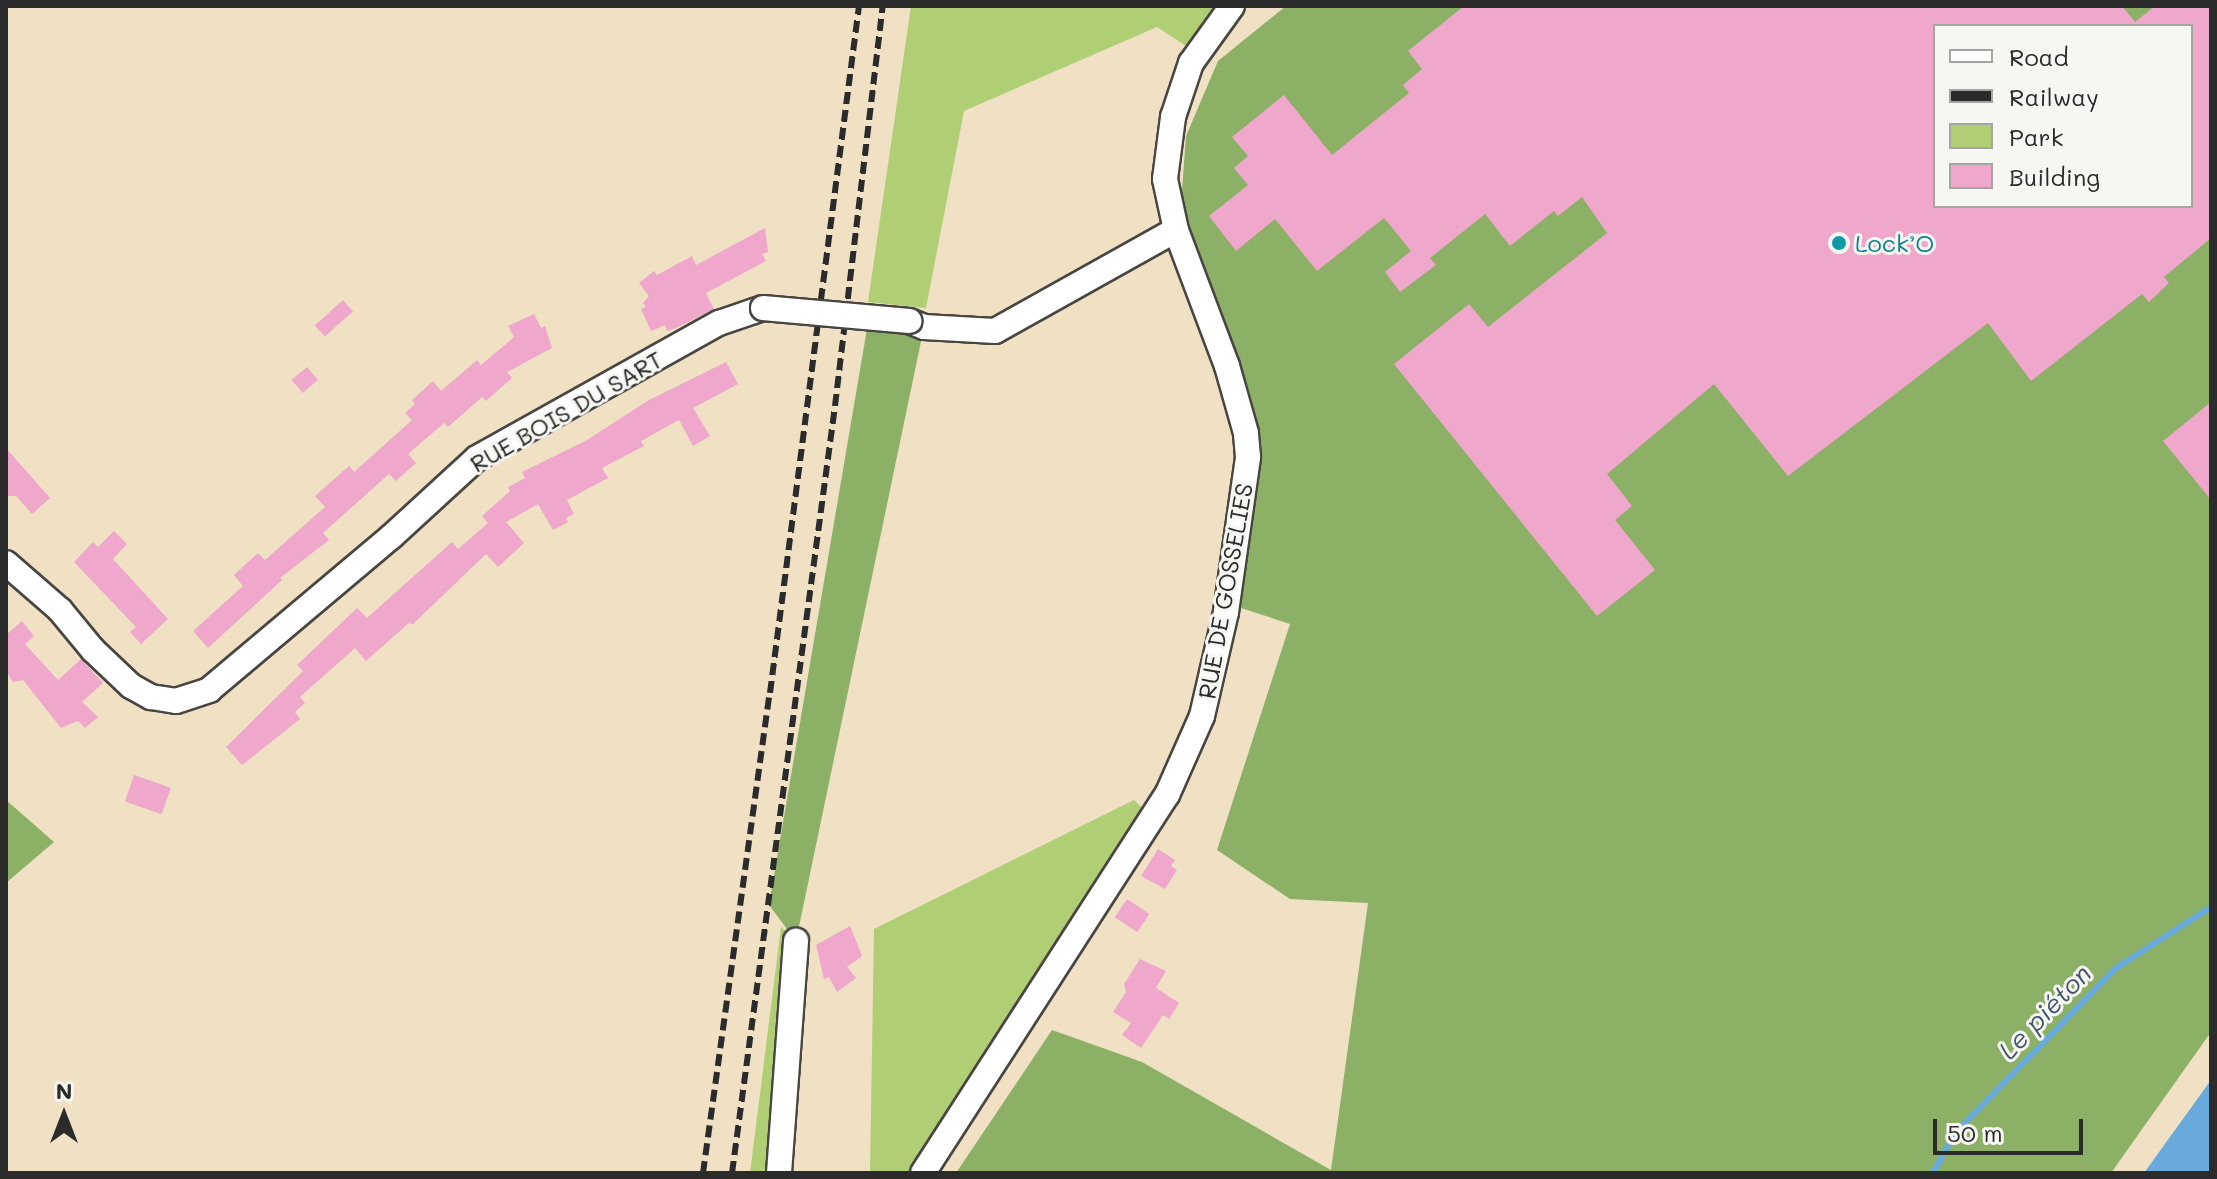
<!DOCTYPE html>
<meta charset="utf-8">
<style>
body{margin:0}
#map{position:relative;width:2217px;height:1179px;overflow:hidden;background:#f0e1c5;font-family:Mali,sans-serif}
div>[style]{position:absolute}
.green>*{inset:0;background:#b0ce74}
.forest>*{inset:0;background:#8cb166}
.water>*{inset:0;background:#69aadd}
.stream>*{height:6px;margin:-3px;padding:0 3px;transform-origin:3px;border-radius:3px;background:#69aadd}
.building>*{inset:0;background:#efa7cb;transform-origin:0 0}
.roads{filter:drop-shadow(2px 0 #494642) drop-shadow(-2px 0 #494642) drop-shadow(0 2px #494642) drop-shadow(0 -2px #494642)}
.minor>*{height:24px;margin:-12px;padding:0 12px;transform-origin:12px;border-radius:12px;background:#fff}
.rail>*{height:6px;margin-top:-3px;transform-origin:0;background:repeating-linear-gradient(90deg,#2b2b2b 0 12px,transparent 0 18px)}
.bridges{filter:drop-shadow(2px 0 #494642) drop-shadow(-2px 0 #494642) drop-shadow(0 2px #494642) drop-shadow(0 -2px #494642)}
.minor-bridge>*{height:24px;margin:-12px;padding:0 12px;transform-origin:12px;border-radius:12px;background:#fff}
.dots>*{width:22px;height:22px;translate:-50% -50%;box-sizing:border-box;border:4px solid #f6f6f2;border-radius:50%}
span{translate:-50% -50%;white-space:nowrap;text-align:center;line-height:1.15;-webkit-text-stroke:6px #f6f6f2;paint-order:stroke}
.culture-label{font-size:24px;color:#0d838f}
.left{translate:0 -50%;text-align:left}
.street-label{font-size:24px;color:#2b2b2b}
.water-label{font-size:26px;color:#415769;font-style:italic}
.frame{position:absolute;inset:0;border:8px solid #2b2b2b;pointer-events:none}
.legend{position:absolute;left:1933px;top:24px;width:260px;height:184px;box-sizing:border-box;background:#f6f6f2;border:2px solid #a5a5a2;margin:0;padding:10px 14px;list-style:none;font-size:24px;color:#2b2b2b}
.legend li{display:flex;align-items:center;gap:16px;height:40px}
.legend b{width:40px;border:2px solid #a5a5a2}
.north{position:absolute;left:24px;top:1075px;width:80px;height:80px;-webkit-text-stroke:6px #f6f6f2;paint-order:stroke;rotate:0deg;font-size:22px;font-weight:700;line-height:32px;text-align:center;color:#2b2b2b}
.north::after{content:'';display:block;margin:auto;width:28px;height:36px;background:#2b2b2b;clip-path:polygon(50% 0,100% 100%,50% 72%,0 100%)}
.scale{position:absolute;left:1933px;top:1119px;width:150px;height:36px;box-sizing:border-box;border:4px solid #2b2b2b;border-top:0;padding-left:10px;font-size:24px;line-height:28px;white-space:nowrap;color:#2b2b2b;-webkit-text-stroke:6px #f6f6f2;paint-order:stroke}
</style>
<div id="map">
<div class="green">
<i style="clip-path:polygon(911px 6px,1232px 6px,1192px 50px,1157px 27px,964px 111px,926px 308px,868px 302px)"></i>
<i style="clip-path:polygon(1134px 800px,1153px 818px,915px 1173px,870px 1173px,874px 929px)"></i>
<i style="clip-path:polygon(781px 927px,796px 941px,774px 1173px,750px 1173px)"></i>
</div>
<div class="forest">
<i style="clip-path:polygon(evenodd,1286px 6px,2211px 6px,2211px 1032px,2111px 1173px,956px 1173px,1052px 1030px,1142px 1062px,1331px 1170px,1368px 903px,1290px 899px,1217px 850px,1290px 624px,1241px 608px,1259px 449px,1241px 381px,1180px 217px,1186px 136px,1218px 61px,1286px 6px,1935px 26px,2191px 26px,2191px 206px,1935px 206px,1935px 26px)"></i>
<i style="clip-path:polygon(869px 317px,924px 327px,796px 941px,769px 905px)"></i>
<i style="clip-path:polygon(6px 800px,54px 842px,6px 883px)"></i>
</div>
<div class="water">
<i style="clip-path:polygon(2211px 1080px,2211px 1173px,2144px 1173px)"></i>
</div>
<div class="stream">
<i style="left:1933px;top:1173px;width:46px;rotate:-61.2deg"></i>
<i style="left:1955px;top:1133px;width:231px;rotate:-45.7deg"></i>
<i style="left:2116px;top:968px;width:113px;rotate:-32.7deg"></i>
</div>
<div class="building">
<i style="clip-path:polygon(evenodd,1464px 6px,2122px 6px,2135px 22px,2155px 6px,2211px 6px,2211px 238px,2164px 277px,2169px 283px,2149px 302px,2142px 294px,2031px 381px,1988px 323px,1788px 476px,1714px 384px,1607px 474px,1632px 506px,1615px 520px,1655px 570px,1597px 616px,1394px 364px,1469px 304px,1488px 327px,1607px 233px,1582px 197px,1558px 216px,1554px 211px,1510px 246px,1485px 214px,1430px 258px,1436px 265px,1400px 292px,1385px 272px,1411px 251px,1384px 218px,1317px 271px,1275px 219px,1236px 251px,1209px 216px,1248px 185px,1234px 168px,1248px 156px,1232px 137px,1284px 95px,1332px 155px,1409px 93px,1403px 85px,1422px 69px,1408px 51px,1464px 6px,1935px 26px,2191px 26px,2191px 206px,1935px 206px,1935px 26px)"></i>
<i style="clip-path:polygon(765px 228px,768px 252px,762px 254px,766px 261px,706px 293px,714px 309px,676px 328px,667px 331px,665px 325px,651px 331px,641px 309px,646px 307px,643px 303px,649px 296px,639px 283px,654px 271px,657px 275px,692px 256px,696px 265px)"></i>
<i style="left:343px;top:300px;width:15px;height:38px;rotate:48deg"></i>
<i style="clip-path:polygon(534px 314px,541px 328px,545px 326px,552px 348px,507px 372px,512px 378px,486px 401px,482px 397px,448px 427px,444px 423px,408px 454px,416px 463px,396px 481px,389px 474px,323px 533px,329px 540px,280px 578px,282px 580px,208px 648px,193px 631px,243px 586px,234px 575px,258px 553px,265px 560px,325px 507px,315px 496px,349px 466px,354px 472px,412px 420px,405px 413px,415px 404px,412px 400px,433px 381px,441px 391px,477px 360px,481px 365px,514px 337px,508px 326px)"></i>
<i style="clip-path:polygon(726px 362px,738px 384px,693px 408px,710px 436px,693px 446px,679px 420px,641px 441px,644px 446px,602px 468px,608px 478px,567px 500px,574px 514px,566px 518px,568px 522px,553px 530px,538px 504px,506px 522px,524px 543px,498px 567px,486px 554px,412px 625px,410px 622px,366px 661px,355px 648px,300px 697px,305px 703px,295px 712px,300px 719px,242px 765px,226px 747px,303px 671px,297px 665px,357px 608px,367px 618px,452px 542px,458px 549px,488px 523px,482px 516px,510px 491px,508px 487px,525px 478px,522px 472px,587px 440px,649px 400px)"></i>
<i style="left:307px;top:367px;width:17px;height:20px;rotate:50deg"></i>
<i style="clip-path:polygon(2211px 402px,2211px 500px,2163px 441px)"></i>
<i style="clip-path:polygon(6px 448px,50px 498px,32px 514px,16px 496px,6px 496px)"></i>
<i style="clip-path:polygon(114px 531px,127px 544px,113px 559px,168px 619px,141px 644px,130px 632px,136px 627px,74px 562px,93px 542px,98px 547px)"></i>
<i style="clip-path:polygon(22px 621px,34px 636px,25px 644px,58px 680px,81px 659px,103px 683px,82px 702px,98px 717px,85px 728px,78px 721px,61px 728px,23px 680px,13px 682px,6px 671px,6px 635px)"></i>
<i style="left:134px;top:775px;width:39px;height:28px;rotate:19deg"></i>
<i style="clip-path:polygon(1158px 849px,1175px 860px,1171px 866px,1177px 870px,1165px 889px,1141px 876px)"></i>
<i style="left:1127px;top:899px;width:27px;height:22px;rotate:34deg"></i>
<i style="clip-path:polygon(850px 926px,862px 956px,847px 967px,856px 978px,837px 992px,829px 977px,824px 979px,816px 945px)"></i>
<i style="clip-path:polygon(1140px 959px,1166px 971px,1156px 988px,1179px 1003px,1169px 1019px,1163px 1015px,1141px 1048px,1122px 1035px,1131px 1023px,1113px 1012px,1126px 992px,1124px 984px)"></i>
</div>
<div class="roads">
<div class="minor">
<i style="left:909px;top:321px;width:16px;rotate:22deg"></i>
<i style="left:924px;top:327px;width:71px;rotate:3.2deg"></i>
<i style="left:995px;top:331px;width:207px;rotate:-29.2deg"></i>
<i style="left:6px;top:563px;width:72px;rotate:41deg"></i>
<i style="left:60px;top:610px;width:52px;rotate:50.5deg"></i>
<i style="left:93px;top:650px;width:52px;rotate:43.5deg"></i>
<i style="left:131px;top:686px;width:23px;rotate:29deg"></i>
<i style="left:151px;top:697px;width:25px;rotate:9deg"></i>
<i style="left:176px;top:701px;width:35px;rotate:-18deg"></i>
<i style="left:209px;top:690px;width:239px;rotate:-40.1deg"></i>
<i style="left:392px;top:536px;width:115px;rotate:-42.5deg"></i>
<i style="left:477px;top:458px;width:277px;rotate:-29.2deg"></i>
<i style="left:719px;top:323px;width:46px;rotate:-18.8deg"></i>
<i style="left:779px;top:1173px;width:233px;rotate:-85.8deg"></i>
<i style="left:923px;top:1173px;width:450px;rotate:-57.2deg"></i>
<i style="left:1167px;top:795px;width:86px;rotate:-66.1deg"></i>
<i style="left:1202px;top:716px;width:107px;rotate:-77deg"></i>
<i style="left:1226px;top:612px;width:157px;rotate:-81.9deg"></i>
<i style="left:1248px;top:457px;width:24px;rotate:-95deg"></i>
<i style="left:1246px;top:433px;width:70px;rotate:-105.8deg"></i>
<i style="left:1227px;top:366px;width:145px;rotate:-110.6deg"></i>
<i style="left:1176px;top:230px;width:52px;rotate:-102.2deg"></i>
<i style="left:1165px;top:179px;width:63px;rotate:-82.6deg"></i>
<i style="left:1173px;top:117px;width:57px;rotate:-71.6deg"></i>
<i style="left:1191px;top:63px;width:70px;rotate:-54.3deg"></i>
</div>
</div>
<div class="rail">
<i style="left:703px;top:1173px;width:485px;rotate:-82.1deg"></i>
<i style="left:770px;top:693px;width:693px;rotate:-82.62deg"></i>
<i style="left:732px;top:1173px;width:774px;rotate:-82.35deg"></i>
<i style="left:835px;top:406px;width:403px;rotate:-83.2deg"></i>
</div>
<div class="bridges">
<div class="minor-bridge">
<i style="left:763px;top:308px;width:147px;rotate:5.1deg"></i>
</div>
</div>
<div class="dots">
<i style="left:1839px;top:243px;background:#0f9aa8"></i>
</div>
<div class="culture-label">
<span class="left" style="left:1855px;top:243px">Lock’O</span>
</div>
<div class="street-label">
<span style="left:566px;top:411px;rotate:-30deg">RUE BOIS DU SART</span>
<span style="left:1225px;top:591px;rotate:-80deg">RUE DE GOSSELIES</span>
</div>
<div class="water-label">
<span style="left:2045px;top:1012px;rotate:-46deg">Le piéton</span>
</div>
<div class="frame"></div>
<ul class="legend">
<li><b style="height:10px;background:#fff"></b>Road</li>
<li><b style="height:10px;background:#2b2b2b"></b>Railway</li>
<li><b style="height:22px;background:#b0ce74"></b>Park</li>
<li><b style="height:22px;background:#efa7cb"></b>Building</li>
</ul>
<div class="north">N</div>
<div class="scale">50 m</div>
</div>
